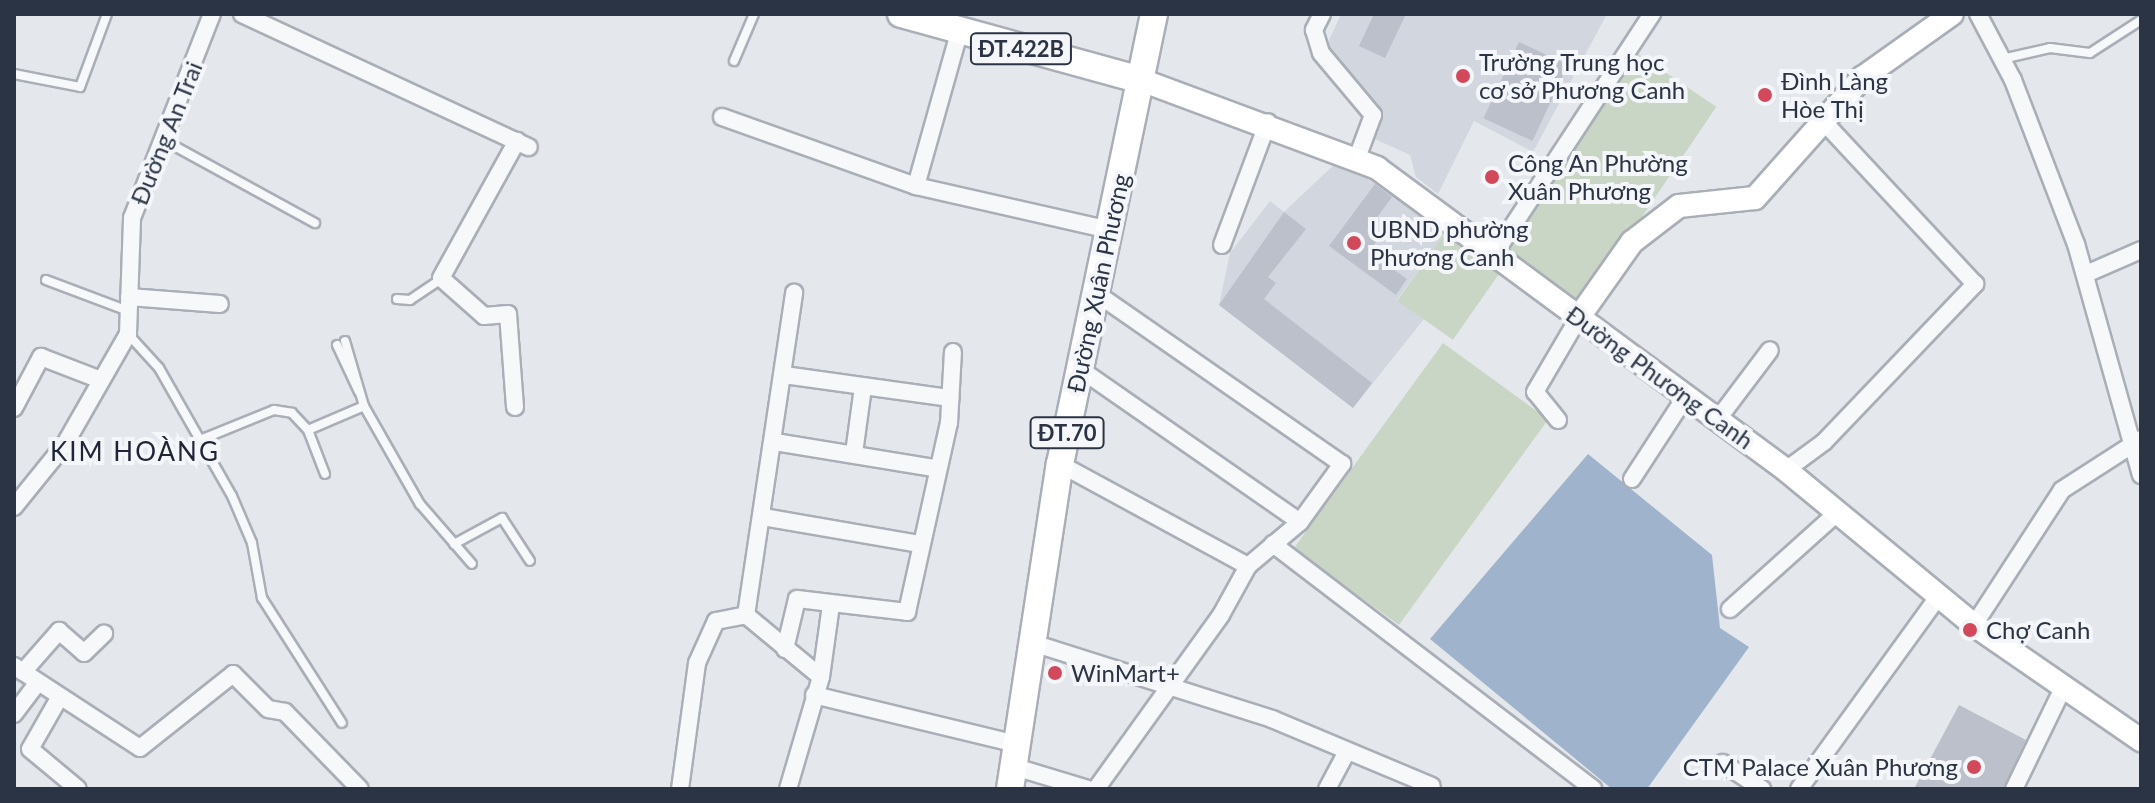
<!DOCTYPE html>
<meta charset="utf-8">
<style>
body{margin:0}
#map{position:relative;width:2155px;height:803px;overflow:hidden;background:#e4e7ec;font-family:Lato,sans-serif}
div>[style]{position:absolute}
.built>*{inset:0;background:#d2d6de}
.green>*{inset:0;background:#c9d6c5;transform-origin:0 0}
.water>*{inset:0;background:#9fb4cc}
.building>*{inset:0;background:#bbc0ca;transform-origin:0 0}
.roads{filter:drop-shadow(2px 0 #a9aeb7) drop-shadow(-2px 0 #a9aeb7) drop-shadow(0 2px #a9aeb7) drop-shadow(0 -2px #a9aeb7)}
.lane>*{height:8px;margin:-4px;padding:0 4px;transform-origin:4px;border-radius:4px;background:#f7f8fa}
.street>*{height:16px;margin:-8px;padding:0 8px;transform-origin:8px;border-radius:8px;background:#f7f8fa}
.secondary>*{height:22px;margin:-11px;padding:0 11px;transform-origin:11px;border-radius:11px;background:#fff}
.primary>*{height:26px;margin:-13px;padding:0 13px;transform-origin:13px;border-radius:13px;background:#fff}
.dots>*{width:22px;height:22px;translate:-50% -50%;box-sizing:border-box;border:4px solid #f4f6f9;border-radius:50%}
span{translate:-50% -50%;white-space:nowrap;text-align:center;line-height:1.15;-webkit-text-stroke:8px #f4f6f9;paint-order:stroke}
.shield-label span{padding:2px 6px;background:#f4f6f9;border:2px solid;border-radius:6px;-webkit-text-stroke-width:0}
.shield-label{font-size:22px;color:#2b3445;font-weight:700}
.poi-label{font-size:24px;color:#2b3445}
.left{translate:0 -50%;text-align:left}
.right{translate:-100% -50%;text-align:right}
.street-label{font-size:24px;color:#2b3445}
.neighbourhood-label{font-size:26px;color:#1d2536;letter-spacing:2px}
.frame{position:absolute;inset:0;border:16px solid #2b3445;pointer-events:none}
</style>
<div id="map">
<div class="built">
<i style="clip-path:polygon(1341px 14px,1607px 14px,1533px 152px,1474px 121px,1438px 194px,1416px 177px,1410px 155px,1366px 135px,1378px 104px,1326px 47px)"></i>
<i style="clip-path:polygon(1339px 160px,1446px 231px,1397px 300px,1424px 319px,1353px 408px,1219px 305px,1230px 253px,1270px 201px,1284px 212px)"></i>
</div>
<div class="green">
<i style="left:1635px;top:52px;width:98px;height:245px;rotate:34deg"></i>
<i style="left:1446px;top:231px;width:68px;height:85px;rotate:35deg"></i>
<i style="left:1443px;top:343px;width:130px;height:254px;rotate:36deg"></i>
</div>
<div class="water">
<i style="clip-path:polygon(1588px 454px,1712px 555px,1720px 628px,1749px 647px,1647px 789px,1612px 789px,1430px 639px)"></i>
</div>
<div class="building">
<i style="clip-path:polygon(1374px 14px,1406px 14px,1385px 58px,1359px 46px)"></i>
<i style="left:1519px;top:42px;width:54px;height:84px;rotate:25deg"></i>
<i style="clip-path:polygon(1375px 184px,1392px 197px,1367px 231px,1378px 239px,1369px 252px,1407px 279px,1396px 295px,1329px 246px)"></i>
<i style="clip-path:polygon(1284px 212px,1306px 229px,1268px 277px,1276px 283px,1264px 299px,1372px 383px,1353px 408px,1219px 305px)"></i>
<i style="clip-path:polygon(1959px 705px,2026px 740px,2003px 789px,1914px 789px)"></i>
</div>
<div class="roads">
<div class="lane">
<i style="left:2002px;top:59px;width:49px;rotate:-12.9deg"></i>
<i style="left:2050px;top:48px;width:40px;rotate:7.1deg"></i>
<i style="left:2090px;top:53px;width:61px;rotate:-32.9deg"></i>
<i style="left:734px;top:61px;width:51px;rotate:-66.9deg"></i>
<i style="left:14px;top:74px;width:67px;rotate:11.1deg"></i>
<i style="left:80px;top:87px;width:78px;rotate:-69.7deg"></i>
<i style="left:165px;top:141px;width:171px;rotate:28.7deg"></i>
<i style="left:46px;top:280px;width:88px;rotate:20.7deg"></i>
<i style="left:397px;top:299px;width:13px;rotate:4deg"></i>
<i style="left:410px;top:300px;width:37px;rotate:-34deg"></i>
<i style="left:128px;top:334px;width:46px;rotate:47.6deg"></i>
<i style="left:159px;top:368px;width:147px;rotate:60.3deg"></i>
<i style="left:232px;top:496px;width:51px;rotate:66.9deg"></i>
<i style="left:252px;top:543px;width:56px;rotate:79.7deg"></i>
<i style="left:262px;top:598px;width:148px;rotate:57.4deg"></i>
<i style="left:345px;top:341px;width:68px;rotate:73.7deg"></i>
<i style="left:337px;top:345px;width:52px;rotate:64.9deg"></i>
<i style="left:308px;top:430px;width:47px;rotate:68.9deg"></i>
<i style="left:200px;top:440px;width:80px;rotate:-22.1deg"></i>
<i style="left:274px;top:410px;width:18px;rotate:9deg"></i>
<i style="left:292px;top:413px;width:23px;rotate:47deg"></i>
<i style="left:308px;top:430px;width:61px;rotate:-23.2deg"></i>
<i style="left:364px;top:406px;width:113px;rotate:60.3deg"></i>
<i style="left:420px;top:504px;width:79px;rotate:49.1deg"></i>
<i style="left:454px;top:544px;width:55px;rotate:-28.4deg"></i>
<i style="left:502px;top:518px;width:51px;rotate:56.9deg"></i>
</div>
<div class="street">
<i style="left:242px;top:14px;width:316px;rotate:24.9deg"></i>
<i style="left:1322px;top:14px;width:18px;rotate:117deg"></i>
<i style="left:1314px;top:30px;width:24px;rotate:73deg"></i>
<i style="left:1321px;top:53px;width:81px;rotate:50deg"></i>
<i style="left:1373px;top:115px;width:46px;rotate:110.4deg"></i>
<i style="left:1978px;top:14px;width:75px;rotate:62.1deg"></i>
<i style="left:2013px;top:80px;width:176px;rotate:69deg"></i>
<i style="left:2076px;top:244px;width:240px;rotate:74.3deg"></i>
<i style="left:722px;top:117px;width:206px;rotate:19.6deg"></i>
<i style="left:916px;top:186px;width:198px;rotate:12.8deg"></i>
<i style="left:916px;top:186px;width:159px;rotate:-74.3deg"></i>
<i style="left:1222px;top:245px;width:131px;rotate:-69.5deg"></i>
<i style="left:1493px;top:256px;width:290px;rotate:-56.7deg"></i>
<i style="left:2086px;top:274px;width:60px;rotate:-23.6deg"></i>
<i style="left:129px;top:297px;width:91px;rotate:4.4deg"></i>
<i style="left:1080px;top:369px;width:268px;rotate:34.8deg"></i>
<i style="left:784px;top:375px;width:168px;rotate:7.9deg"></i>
<i style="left:515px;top:407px;width:93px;rotate:-94.3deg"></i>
<i style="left:508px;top:314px;width:24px;rotate:175deg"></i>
<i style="left:484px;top:316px;width:57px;rotate:-138.5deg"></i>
<i style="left:441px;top:278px;width:157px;rotate:-61deg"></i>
<i style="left:14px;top:408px;width:58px;rotate:-62.1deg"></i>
<i style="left:41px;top:357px;width:64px;rotate:21deg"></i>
<i style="left:1718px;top:419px;width:86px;rotate:-53deg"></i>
<i style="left:1558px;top:420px;width:36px;rotate:-129deg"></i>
<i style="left:1535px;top:392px;width:87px;rotate:-59.6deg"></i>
<i style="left:775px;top:442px;width:161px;rotate:9.3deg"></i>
<i style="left:854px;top:453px;width:67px;rotate:-82.2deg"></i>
<i style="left:1060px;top:464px;width:214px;rotate:28.5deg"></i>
<i style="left:1786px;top:470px;width:47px;rotate:-36.4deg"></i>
<i style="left:1824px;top:442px;width:219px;rotate:-46.3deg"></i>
<i style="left:1975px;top:284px;width:221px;rotate:-133deg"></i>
<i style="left:1632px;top:479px;width:95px;rotate:-57deg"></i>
<i style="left:14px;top:507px;width:81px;rotate:-51deg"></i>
<i style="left:65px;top:444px;width:127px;rotate:-60.2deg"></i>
<i style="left:128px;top:334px;width:116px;rotate:-88deg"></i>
<i style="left:132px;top:218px;width:219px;rotate:-68.6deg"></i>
<i style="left:763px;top:517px;width:158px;rotate:9.8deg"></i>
<i style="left:1273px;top:544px;width:403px;rotate:37.4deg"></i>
<i style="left:1730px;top:609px;width:142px;rotate:-41.9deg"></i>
<i style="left:746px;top:615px;width:326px;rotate:-81.5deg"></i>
<i style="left:1974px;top:625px;width:161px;rotate:-56.9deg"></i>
<i style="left:2062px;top:490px;width:94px;rotate:-32.8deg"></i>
<i style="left:1033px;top:643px;width:251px;rotate:17.6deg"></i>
<i style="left:1272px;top:719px;width:173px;rotate:22.7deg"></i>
<i style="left:785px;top:649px;width:51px;rotate:-76.5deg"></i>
<i style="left:797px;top:599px;width:111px;rotate:6.7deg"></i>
<i style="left:907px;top:612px;width:194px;rotate:-77.5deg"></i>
<i style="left:949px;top:423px;width:71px;rotate:-86.8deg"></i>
<i style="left:14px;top:666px;width:150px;rotate:33.1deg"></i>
<i style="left:140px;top:748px;width:119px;rotate:-38.5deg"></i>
<i style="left:233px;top:674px;width:49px;rotate:45deg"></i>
<i style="left:268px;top:709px;width:17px;rotate:10deg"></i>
<i style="left:285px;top:712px;width:107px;rotate:45.8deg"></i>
<i style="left:23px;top:672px;width:55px;rotate:-48.7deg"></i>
<i style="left:59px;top:631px;width:33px;rotate:41deg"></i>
<i style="left:84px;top:653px;width:28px;rotate:-44deg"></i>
<i style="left:814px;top:695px;width:208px;rotate:13.6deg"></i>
<i style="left:58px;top:700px;width:56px;rotate:119.7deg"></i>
<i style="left:30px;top:749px;width:62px;rotate:39.8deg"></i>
<i style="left:14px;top:714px;width:39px;rotate:-53deg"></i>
<i style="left:1723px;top:763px;width:47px;rotate:33.7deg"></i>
<i style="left:1015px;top:767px;width:76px;rotate:16.8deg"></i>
<i style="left:680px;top:789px;width:127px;rotate:-82.3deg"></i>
<i style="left:697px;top:663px;width:46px;rotate:-65.7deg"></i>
<i style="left:716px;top:621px;width:31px;rotate:-11deg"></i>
<i style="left:746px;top:615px;width:97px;rotate:39.6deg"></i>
<i style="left:788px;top:789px;width:117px;rotate:-73.6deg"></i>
<i style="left:821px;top:677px;width:73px;rotate:-82.1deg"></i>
<i style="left:1096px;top:789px;width:214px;rotate:-54.3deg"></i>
<i style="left:1221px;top:615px;width:56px;rotate:-61.1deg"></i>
<i style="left:1248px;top:566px;width:68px;rotate:-40.2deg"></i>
<i style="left:1300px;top:522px;width:72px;rotate:-54.1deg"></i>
<i style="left:1342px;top:464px;width:296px;rotate:-145.2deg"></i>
<i style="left:1327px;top:789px;width:40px;rotate:-62deg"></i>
<i style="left:1799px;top:789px;width:241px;rotate:-54.1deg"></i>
<i style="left:2014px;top:789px;width:112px;rotate:-64.1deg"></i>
</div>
<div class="secondary">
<i style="left:1141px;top:80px;width:252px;rotate:20.4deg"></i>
<i style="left:1377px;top:168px;width:508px;rotate:36.44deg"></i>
<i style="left:1786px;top:470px;width:244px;rotate:39.5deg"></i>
<i style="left:1974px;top:625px;width:203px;rotate:34.6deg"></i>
<i style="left:1579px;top:317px;width:92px;rotate:-54.8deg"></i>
<i style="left:1632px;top:242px;width:59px;rotate:-37.5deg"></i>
<i style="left:1679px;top:206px;width:76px;rotate:-6deg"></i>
<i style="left:1755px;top:198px;width:161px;rotate:-48.3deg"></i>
<i style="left:1862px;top:78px;width:110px;rotate:-35.4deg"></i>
</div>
<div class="primary">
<i style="left:901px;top:14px;width:249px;rotate:15.4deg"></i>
<i style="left:1010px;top:789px;width:329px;rotate:-81.3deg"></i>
<i style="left:1060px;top:464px;width:460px;rotate:-78.2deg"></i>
</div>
</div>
<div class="dots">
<i style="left:1463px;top:76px;background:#d1495b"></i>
<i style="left:1765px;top:95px;background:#d1495b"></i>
<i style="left:1492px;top:177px;background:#d1495b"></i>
<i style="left:1354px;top:243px;background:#d1495b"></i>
<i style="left:1970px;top:630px;background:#d1495b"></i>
<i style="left:1055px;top:673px;background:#d1495b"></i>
<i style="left:1974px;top:767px;background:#d1495b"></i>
</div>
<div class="shield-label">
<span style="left:1021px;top:49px">ĐT.422B</span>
<span style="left:1067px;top:433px">ĐT.70</span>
</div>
<div class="poi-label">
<span class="left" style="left:1479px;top:76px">Trường Trung học<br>cơ sở Phương Canh</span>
<span class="left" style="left:1781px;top:95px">Đình Làng<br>Hòe Thị</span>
<span class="left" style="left:1508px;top:177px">Công An Phường<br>Xuân Phương</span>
<span class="left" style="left:1370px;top:243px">UBND phường<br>Phương Canh</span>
<span class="left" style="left:1986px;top:630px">Chợ Canh</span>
<span class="left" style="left:1071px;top:673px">WinMart+</span>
<span class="right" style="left:1958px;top:767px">CTM Palace Xuân Phương</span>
</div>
<div class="street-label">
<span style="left:166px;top:133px;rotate:-68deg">Đường An Trai</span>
<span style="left:1098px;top:283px;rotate:-78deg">Đường Xuân Phương</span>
<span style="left:1660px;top:377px;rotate:36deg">Đường Phương Canh</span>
</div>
<div class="neighbourhood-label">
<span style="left:135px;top:452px">KIM HOÀNG</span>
</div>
<div class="frame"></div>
</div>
